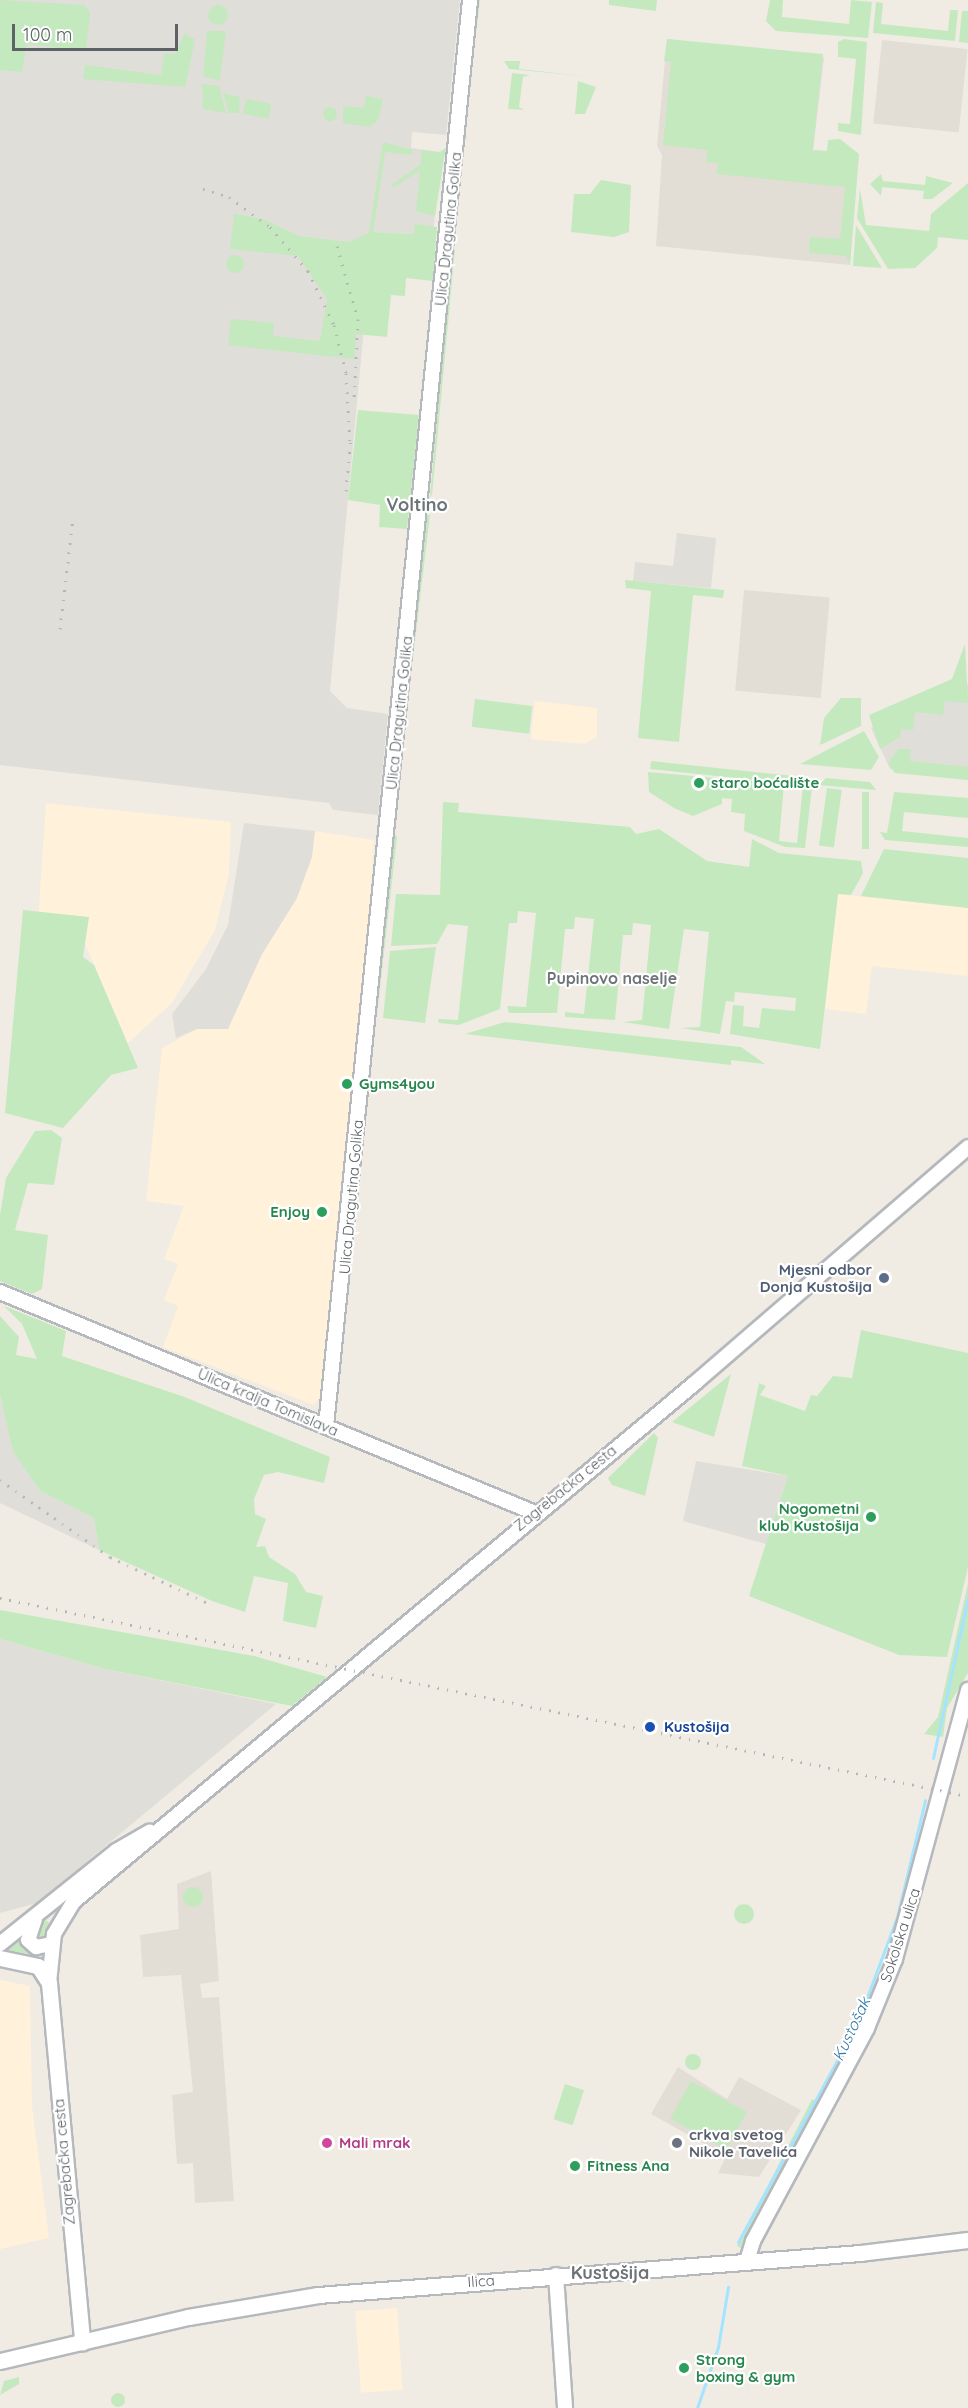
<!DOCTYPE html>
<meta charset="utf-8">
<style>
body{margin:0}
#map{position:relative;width:968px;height:2408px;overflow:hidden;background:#f0ece4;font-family:Quicksand,sans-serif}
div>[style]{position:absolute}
.commercial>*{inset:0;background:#fff1da;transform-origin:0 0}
.industrial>*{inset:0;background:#e0ded8}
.education>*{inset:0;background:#e2ddd5;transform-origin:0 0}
.green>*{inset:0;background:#c4e9bf;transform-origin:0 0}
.round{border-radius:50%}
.stream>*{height:3px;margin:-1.5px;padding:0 1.5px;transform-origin:1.5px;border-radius:1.5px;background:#a5e4ff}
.roads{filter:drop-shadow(2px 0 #b5b8bc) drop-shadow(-2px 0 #b5b8bc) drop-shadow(0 2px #b5b8bc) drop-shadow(0 -2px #b5b8bc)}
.tertiary>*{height:14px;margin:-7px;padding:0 7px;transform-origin:7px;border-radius:7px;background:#fff}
.secondary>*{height:15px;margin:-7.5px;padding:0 7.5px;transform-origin:7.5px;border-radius:7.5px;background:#fff}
.rail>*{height:3px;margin-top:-1.5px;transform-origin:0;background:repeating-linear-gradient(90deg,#b5b6b7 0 1.5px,transparent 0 9.5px)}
.dots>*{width:16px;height:16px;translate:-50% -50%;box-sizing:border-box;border:3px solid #fff;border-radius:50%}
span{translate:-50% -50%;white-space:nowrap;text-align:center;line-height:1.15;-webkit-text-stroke:4.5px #fff;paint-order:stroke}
.street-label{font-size:15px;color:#5c6266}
.leisure-label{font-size:15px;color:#27864d;font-weight:700}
.left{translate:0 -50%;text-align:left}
.right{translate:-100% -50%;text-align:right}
.service-label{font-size:15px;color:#4e5e75;font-weight:700}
.transit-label{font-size:15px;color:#164399;font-weight:700}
.worship-label{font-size:15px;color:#5b616d;font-weight:700}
.hotel-label{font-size:15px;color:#b23c85;font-weight:700}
.neighbourhood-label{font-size:16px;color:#6d7478;font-weight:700}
.water-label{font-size:16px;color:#347ba7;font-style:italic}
.quarter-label{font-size:18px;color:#6d7478;font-weight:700}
.scale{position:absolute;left:12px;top:24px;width:166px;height:27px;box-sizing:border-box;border:3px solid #5c6266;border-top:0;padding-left:8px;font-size:18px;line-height:21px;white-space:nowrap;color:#5c6266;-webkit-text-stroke:4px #fff;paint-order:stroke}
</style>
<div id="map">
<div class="commercial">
<i style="clip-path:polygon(535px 701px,597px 708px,597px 737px,584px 744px,531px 739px)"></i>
<i style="clip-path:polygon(46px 803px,231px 822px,229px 874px,215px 930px,172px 1003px,128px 1043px,79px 930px,38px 922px)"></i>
<i style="clip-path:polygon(315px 831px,374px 840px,361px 1041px,322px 1393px,314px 1405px,163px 1347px,178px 1306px,164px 1300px,178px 1264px,164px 1259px,184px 1206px,146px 1201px,162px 1048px,197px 1029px,262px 954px,297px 898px)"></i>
<i style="clip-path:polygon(838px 894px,968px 908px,968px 976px,872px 966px,866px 1014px,825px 1009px)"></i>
<i style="clip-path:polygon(0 1980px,30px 1986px,32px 2106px,49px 2238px,0 2249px)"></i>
<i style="left:397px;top:2308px;width:82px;height:42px;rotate:86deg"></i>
</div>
<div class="industrial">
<i style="clip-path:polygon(0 0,460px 0,446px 135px,412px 132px,411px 148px,441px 152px,433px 235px,373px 232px,330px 691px,347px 708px,388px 714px,378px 815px,333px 810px,329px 803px,0 765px)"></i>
<i style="clip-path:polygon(677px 533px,716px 538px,711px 588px,633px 581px,635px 562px,673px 566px)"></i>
<i style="clip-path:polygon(968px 684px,968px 780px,890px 769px,871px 728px)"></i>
<i style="clip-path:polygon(244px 823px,315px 831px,312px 857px,297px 898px,262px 954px,228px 1029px,197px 1029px,176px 1038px,172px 1014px,206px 969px,228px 925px)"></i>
<i style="clip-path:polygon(0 1395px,14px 1451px,40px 1491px,94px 1518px,99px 1550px,0 1503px)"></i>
<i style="clip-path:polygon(696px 1461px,788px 1476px,766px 1544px,683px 1521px)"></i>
<i style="clip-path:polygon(0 1639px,105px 1669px,276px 1704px,37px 1903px,0 1913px)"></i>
</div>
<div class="education">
<i style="clip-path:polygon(667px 39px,824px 58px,813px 150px,859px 154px,850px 265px,656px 246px,662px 155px,657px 146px)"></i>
<i style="left:882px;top:40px;width:86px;height:84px;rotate:6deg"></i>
<i style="left:744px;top:590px;width:86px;height:101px;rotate:5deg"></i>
<i style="clip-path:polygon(211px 1871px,219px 1981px,200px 1984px,202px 1998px,219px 1997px,234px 2201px,195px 2203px,193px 2163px,177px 2164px,172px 2095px,193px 2092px,181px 1975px,143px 1977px,140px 1935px,179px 1929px,177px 1884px)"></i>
<i style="clip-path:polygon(678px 2067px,727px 2099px,739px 2077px,801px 2110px,759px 2177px,718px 2173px,726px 2156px,651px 2114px)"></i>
</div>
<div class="green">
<i style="clip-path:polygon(0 0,84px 5px,90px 12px,86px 51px,27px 44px,22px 72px,0 70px)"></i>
<i style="clip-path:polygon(477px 0,480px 0,475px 42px,473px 37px)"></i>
<i style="clip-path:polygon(609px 0,657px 0,656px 11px,609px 5px)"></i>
<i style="clip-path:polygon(770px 0,783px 0,782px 17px,849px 24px,851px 0,872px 2px,868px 38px,776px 31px,766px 21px)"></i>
<i style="clip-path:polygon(876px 2px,883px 3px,881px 24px,948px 31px,950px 10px,958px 10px,955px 41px,873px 33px)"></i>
<i class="round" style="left:208px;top:5px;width:20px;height:20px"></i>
<i style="clip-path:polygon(962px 11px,968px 11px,968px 43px,959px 42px)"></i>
<i style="clip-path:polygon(207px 31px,226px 31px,220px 81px,203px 76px)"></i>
<i style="clip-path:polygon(185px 33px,195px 40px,185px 87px,83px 79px,85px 65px,161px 75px,164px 53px,175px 54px)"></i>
<i style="clip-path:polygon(667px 39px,823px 54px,813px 150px,827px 151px,828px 140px,840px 139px,859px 154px,850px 265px,846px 256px,809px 253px,810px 237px,840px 239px,845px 187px,717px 174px,718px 163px,706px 162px,707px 150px,663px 145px,671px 62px,664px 61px)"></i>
<i style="clip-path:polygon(844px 39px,867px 42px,861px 135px,838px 131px,838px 123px,850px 124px,856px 59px,838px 57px,838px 42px)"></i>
<i style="clip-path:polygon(504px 61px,520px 61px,519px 69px,594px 77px,509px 69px)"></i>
<i style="clip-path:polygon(512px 73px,530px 75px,523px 77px,519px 107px,524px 110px,508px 109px)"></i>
<i style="clip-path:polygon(578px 81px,596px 87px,585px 114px,575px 114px)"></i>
<i style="clip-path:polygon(202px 84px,219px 86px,226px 113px,203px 109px)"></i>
<i style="clip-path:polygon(223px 93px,240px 97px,239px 113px,229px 113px)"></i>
<i style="clip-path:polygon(366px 96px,383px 99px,378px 120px,370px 127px,343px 123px,343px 106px,364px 108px)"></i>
<i style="left:246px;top:99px;width:26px;height:15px;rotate:11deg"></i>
<i class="round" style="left:323px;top:107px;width:14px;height:14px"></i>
<i style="left:465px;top:135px;width:4px;height:89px;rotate:56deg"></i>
<i style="clip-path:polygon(383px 142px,413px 150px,412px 155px,385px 152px,373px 232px,414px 234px,415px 224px,437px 227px,433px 281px,406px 278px,405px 296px,391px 295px,387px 337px,356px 334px,354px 359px,228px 345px,231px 319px,274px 323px,273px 336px,320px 341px,327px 299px,298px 256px,230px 249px,234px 214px,263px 219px,299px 236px,348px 242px,369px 233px)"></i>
<i style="clip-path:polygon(422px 150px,445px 153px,435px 216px,416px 211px)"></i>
<i style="clip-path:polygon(881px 174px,883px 181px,925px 185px,926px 176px,953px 183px,932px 199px,923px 199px,924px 191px,882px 187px,881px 196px,870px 184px)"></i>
<i style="clip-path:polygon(601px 180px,631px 185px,629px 232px,614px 237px,571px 232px,574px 194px,590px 194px)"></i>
<i style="clip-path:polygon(968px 183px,968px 240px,938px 237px,937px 248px,915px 268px,888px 269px,857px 218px,860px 189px,866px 225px,929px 231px,931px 214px)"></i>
<i style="clip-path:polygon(856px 225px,882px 268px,853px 266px)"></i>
<i style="clip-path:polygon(455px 249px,432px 495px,430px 497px,452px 250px)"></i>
<i class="round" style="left:226px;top:255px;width:18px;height:18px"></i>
<i style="clip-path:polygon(358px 410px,419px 415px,407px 529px,379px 527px,380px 505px,348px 500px)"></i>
<i style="clip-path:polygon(426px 515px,430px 515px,407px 708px,406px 706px)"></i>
<i style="clip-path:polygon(625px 580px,724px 590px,723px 598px,693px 595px,679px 742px,638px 738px,651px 591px,626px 588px)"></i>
<i style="clip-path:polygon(965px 644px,968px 703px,945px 701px,943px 715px,915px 712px,913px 730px,901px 729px,900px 737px,880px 749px,869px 715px,952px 679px)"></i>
<i style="clip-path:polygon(841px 698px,861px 698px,861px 726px,820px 745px,824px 718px)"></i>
<i style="left:475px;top:699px;width:58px;height:28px;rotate:7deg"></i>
<i style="clip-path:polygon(864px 731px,879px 757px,871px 770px,800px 764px)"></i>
<i style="clip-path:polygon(898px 749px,911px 749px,910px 761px,968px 767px,968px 780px,895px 773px,888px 764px)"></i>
<i style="left:651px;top:761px;width:156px;height:8px;rotate:6deg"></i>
<i style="clip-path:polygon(648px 772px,784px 784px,779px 841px,797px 843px,803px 786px,812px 787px,805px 848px,785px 847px,744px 831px,745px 814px,731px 812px,732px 799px,722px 798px,722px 804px,693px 816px,674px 808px,649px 792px)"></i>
<i style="clip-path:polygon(826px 778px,870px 782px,876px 790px,819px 785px)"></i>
<i style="left:827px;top:788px;width:15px;height:58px;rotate:8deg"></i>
<i style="left:862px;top:792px;width:7px;height:57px"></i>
<i style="clip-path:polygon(894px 792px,968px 798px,968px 818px,904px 812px,902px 831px,968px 838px,968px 847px,885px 840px,880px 832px,887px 833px)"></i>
<i style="clip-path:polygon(443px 802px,459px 803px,458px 812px,630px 827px,636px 834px,659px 829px,707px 861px,749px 867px,752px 839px,779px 853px,861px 861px,863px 873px,851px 895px,838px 894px,820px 1049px,730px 1034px,733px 1005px,744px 1006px,743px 1026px,759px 1028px,762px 1008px,795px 1011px,796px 998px,735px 992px,734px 1002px,726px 1001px,720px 1034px,681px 1028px,700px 1027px,709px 932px,684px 929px,669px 1029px,623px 1022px,642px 1020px,651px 925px,633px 923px,632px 935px,623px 935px,615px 1020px,565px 1017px,565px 1012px,584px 1014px,594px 919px,575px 917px,574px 929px,565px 929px,557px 1013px,509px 1013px,507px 1006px,526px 1007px,536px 913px,518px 911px,517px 923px,509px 923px,500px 1009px,459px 1025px,439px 1023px,438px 1019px,458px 1020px,468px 926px,448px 924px,437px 944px,391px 946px,396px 894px,440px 895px)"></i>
<i style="clip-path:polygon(394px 834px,397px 837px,377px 1015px,376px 1013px)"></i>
<i style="clip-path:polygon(884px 849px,968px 858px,968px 908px,861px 896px)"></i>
<i style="clip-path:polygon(23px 910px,89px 917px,83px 957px,94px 965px,138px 1068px,111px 1075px,63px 1128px,5px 1113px)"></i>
<i style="clip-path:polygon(436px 947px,425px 1023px,383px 1018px,390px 951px)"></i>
<i style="clip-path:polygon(505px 1022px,741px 1047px,765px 1064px,731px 1060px,731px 1065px,465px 1034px)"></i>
<i style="clip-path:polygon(51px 1130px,62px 1138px,54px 1185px,28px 1183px,15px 1230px,48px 1235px,42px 1289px,32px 1294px,0 1281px,0 1215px,6px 1178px,35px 1131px)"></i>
<i style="clip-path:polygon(4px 1306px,66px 1331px,62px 1356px,182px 1396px,330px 1457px,324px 1483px,278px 1472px,264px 1475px,254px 1499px,255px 1514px,266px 1519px,256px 1547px,265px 1546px,269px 1557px,295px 1574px,306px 1592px,323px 1596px,316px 1628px,283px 1621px,288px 1583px,254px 1576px,245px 1612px,212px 1601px,99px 1550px,94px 1518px,40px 1491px,13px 1451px,0 1395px,0 1316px,19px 1337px,16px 1355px,37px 1359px,22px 1324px)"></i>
<i style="clip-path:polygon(861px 1330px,968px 1353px,968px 1567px,947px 1657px,899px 1655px,749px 1596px,788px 1476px,742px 1466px,759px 1383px,766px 1386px,760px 1395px,805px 1411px,811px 1395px,817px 1396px,833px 1376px,852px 1378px)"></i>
<i style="clip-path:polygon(731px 1374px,714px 1437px,672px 1422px)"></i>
<i style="clip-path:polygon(654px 1433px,658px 1438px,645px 1496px,612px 1485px,608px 1478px)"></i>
<i style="clip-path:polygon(968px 1583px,968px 1673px,947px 1708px,943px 1737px,924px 1734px,938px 1717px)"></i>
<i style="clip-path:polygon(0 1610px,254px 1656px,327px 1677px,292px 1706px,105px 1669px,0 1639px)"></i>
<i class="round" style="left:183px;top:1887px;width:20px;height:20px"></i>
<i class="round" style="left:734px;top:1904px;width:20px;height:20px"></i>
<i class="round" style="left:34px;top:1920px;width:18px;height:18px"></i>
<i style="clip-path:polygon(23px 1933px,34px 1953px,45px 1953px,44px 1957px,7px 1950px)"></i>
<i class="round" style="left:685px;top:2054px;width:16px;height:16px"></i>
<i style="left:691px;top:2081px;width:64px;height:43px;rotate:29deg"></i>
<i style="left:565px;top:2084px;width:20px;height:37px;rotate:18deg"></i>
<i style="left:812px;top:2099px;width:11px;height:165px;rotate:27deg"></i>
<i style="clip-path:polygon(19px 2377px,19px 2384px,0 2395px,4px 2381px)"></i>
<i class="round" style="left:111px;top:2393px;width:14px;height:14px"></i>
</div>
<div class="stream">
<i style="left:933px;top:1758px;width:164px;rotate:-77.7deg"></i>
<i style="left:738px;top:2242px;width:248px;rotate:-61.4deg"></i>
<i style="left:857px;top:2024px;width:114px;rotate:-69.5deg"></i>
<i style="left:897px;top:1917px;width:120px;rotate:-76.5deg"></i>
<i style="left:697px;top:2408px;width:65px;rotate:-71deg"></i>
<i style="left:718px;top:2347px;width:61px;rotate:-80.5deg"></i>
</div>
<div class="roads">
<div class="tertiary">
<i style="left:0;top:1292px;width:579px;rotate:22.44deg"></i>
<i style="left:326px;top:1426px;width:1433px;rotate:-84.23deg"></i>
<i style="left:35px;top:1919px;width:22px;rotate:108deg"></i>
<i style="left:28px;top:1940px;width:11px;rotate:41deg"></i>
<i style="left:36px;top:1947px;width:15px;rotate:-11deg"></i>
<i style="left:0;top:1944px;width:149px;rotate:-38.7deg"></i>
<i style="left:116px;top:1851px;width:39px;rotate:-30deg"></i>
<i style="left:49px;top:1983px;width:49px;rotate:-84.2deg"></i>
<i style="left:54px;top:1934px;width:37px;rotate:-59deg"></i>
<i style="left:73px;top:1902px;width:810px;rotate:-39.84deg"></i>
<i style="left:695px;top:1383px;width:361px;rotate:-40.8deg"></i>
<i style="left:747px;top:2261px;width:21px;rotate:-73deg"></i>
<i style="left:753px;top:2241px;width:242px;rotate:-61.8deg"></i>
<i style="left:867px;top:2028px;width:74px;rotate:-67.9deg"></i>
<i style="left:895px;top:1959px;width:279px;rotate:-74.8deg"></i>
<i style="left:556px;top:2275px;width:133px;rotate:86.1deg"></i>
</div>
<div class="secondary">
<i style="left:0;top:1958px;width:39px;rotate:12deg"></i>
<i style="left:38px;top:1966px;width:20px;rotate:57deg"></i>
<i style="left:49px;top:1983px;width:361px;rotate:84.7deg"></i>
<i style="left:0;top:2361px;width:193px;rotate:-13.2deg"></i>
<i style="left:188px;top:2317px;width:132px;rotate:-9.6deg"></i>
<i style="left:318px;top:2295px;width:544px;rotate:-4.43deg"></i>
<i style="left:860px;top:2253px;width:109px;rotate:-6.9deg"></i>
</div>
</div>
<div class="rail">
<i style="left:203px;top:189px;width:27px;rotate:17deg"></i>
<i style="left:229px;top:197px;width:51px;rotate:36.2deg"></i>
<i style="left:270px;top:227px;width:58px;rotate:49.2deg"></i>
<i style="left:308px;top:271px;width:60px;rotate:64.3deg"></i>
<i style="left:334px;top:325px;width:49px;rotate:76deg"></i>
<i style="left:346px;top:373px;width:72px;rotate:86.8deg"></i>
<i style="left:337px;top:246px;width:76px;rotate:74deg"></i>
<i style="left:358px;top:319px;width:82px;rotate:92.8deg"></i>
<i style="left:346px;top:491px;width:54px;rotate:-84.7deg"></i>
<i style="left:60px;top:629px;width:111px;rotate:-83.3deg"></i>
<i style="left:0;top:1480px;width:134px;rotate:35deg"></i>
<i style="left:110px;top:1557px;width:113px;rotate:25.2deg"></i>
<i style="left:0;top:1598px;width:988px;rotate:11.56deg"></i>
</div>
<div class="dots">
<i style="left:699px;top:783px;background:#2e9e5b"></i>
<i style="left:347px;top:1084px;background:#2e9e5b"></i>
<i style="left:322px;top:1212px;background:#2e9e5b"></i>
<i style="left:884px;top:1278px;background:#5c6f8a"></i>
<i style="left:871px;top:1517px;background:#2e9e5b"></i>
<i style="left:650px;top:1727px;background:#1a4fb4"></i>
<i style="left:327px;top:2143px;background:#d1479c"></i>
<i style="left:677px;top:2143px;background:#6b7280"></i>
<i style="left:575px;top:2166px;background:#2e9e5b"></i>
<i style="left:684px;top:2368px;background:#2e9e5b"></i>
</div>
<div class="street-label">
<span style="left:448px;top:229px;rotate:-84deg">Ulica Dragutina Golika</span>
<span style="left:399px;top:713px;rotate:-84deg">Ulica Dragutina Golika</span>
<span style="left:351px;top:1197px;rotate:-85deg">Ulica Dragutina Golika</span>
<span style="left:268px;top:1402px;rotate:23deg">Ulica kralja Tomislava</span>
<span style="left:565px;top:1488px;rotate:-39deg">Zagrebačka cesta</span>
<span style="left:900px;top:1935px;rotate:-72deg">Sokolska ulica</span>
<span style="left:64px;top:2162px;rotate:-95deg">Zagrebačka cesta</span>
<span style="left:481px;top:2281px;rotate:-4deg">Ilica</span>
</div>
<div class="leisure-label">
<span class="left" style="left:711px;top:783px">staro boćalište</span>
<span class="left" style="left:359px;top:1084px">Gyms4you</span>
<span class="right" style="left:310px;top:1212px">Enjoy</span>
<span class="right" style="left:859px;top:1517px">Nogometni<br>klub Kustošija</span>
<span class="left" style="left:587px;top:2166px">Fitness Ana</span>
<span class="left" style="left:696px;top:2368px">Strong<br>boxing &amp; gym</span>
</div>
<div class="service-label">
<span class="right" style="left:872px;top:1278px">Mjesni odbor<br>Donja Kustošija</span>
</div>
<div class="transit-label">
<span class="left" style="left:664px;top:1727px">Kustošija</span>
</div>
<div class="worship-label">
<span class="left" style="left:689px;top:2143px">crkva svetog<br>Nikole Tavelića</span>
</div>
<div class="hotel-label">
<span class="left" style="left:339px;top:2143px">Mali mrak</span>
</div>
<div class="neighbourhood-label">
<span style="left:612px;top:978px">Pupinovo naselje</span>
</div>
<div class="water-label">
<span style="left:851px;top:2029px;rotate:-65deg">Kustošak</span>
</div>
<div class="quarter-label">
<span style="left:417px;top:505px">Voltino</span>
<span style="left:610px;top:2273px">Kustošija</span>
</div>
<div class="scale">100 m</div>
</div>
